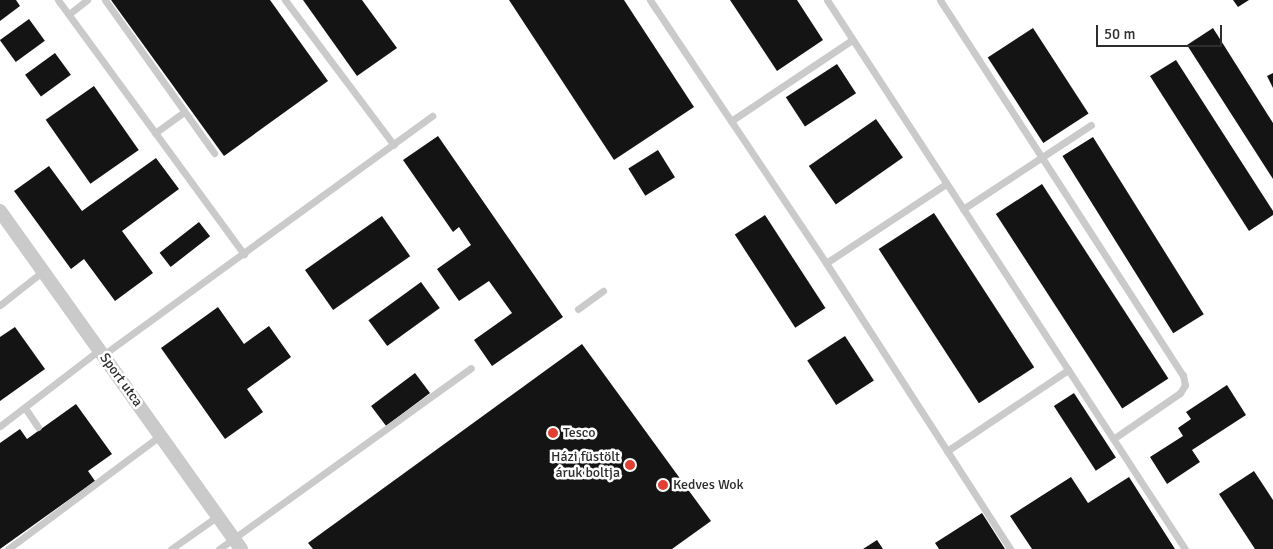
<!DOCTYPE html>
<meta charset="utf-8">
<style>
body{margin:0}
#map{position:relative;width:1273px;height:549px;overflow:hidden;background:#fff;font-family:Signika,sans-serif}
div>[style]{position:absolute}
.building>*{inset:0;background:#141414;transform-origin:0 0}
.service>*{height:7px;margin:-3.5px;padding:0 3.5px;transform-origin:3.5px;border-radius:3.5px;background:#cacaca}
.minor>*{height:14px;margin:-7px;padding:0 7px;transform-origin:7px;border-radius:7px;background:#cacaca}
.dots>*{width:14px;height:14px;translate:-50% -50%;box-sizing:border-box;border:2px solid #fff;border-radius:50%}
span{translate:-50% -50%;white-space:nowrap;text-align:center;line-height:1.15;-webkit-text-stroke:5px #fff;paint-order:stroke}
.street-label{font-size:14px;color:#2d2d2d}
.poi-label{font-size:14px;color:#2d2d2d}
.left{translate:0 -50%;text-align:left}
.right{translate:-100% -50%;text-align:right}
.scale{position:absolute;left:1096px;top:25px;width:126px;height:22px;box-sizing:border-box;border:2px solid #2d2d2d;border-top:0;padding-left:6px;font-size:15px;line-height:18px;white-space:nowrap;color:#2d2d2d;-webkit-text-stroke:4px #fff;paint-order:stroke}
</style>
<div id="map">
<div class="building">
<i style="clip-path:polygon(0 0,16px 0,20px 6px,0 21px)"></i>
<i style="clip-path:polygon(111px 0,270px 0,328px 81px,224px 156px)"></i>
<i style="clip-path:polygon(303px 0,362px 0,397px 48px,357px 76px)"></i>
<i style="clip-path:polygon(509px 0,624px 0,694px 107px,614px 160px)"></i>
<i style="clip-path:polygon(730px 0,797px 0,823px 40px,777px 71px)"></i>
<i style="clip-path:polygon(1233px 0,1249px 0,1238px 7px)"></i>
<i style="left:29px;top:19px;width:27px;height:36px;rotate:54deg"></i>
<i style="left:1033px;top:28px;width:102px;height:54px;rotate:57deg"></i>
<i style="clip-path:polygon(1213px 28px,1273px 123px,1273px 179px,1187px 45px)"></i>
<i style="left:55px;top:53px;width:27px;height:37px;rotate:54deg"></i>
<i style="clip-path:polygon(1176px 60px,1273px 211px,1273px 215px,1249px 231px,1150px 76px)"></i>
<i style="left:837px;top:64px;width:35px;height:61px;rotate:57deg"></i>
<i style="clip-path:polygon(1273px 73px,1273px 88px,1267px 76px)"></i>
<i style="left:94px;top:86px;width:78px;height:59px;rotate:55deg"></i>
<i style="left:876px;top:119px;width:47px;height:82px;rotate:55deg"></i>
<i style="clip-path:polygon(438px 136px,563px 317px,492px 366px,474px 340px,512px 313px,489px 281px,459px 301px,437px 269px,471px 245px,459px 227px,453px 232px,403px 160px)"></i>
<i style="left:1093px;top:137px;width:209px;height:36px;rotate:58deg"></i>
<i style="left:658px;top:150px;width:32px;height:35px;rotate:58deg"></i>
<i style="clip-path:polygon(156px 158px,179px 189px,122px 231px,153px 273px,115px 301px,84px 259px,71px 269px,14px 191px,49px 166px,82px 211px)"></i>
<i style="left:1042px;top:184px;width:232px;height:55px;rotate:57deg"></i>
<i style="left:934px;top:213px;width:184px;height:66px;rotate:57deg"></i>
<i style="left:765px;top:215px;width:111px;height:36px;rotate:57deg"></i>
<i style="left:382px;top:216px;width:49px;height:94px;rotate:55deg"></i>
<i style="left:199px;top:222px;width:18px;height:50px;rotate:52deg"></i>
<i style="left:421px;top:282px;width:32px;height:65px;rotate:54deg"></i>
<i style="clip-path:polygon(218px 307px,244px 344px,269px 326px,291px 357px,247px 389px,263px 412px,225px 439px,161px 348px)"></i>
<i style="clip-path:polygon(15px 327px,45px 369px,0 401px,0 337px)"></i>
<i style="left:845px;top:336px;width:53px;height:45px;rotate:57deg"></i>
<i style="clip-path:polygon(582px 344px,711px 521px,672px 549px,313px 549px,308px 543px)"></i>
<i style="left:415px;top:373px;width:25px;height:55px;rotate:53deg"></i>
<i style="clip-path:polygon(1227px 385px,1246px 415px,1192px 450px,1200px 462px,1167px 484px,1150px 457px,1183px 436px,1178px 428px,1191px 419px,1186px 412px)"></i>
<i style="left:1074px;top:393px;width:77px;height:24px;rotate:57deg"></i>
<i style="clip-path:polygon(76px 404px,112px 454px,88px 471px,95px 481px,0 549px,0 443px,20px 429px,27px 439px)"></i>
<i style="clip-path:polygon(1254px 471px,1273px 500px,1273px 549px,1255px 549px,1219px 494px)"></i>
<i style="clip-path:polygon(1071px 477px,1088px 503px,1129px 477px,1175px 549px,1032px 549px,1010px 516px)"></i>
<i style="clip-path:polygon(982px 513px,1005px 549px,939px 549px,935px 543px)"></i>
<i style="clip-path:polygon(877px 540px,883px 549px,863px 549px)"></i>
</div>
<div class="service">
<i style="left:58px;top:0;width:315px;rotate:53.8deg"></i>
<i style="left:105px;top:0;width:188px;rotate:54.5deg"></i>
<i style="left:285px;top:0;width:181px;rotate:53.1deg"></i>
<i style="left:650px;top:0;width:316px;rotate:56.2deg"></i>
<i style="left:826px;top:263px;width:340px;rotate:57.2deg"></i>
<i style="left:827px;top:0;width:655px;rotate:56.89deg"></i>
<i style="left:940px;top:0;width:447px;rotate:57.1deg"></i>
<i style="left:1183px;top:375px;width:10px;rotate:79deg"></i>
<i style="left:1185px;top:385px;width:9px;rotate:122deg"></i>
<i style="left:1180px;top:393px;width:81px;rotate:145.5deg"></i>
<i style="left:69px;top:14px;width:23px;rotate:-38deg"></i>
<i style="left:731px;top:121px;width:146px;rotate:-33.8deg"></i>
<i style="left:155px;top:133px;width:36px;rotate:-36deg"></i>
<i style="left:963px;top:209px;width:153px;rotate:-33.3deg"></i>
<i style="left:826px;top:263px;width:144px;rotate:-33.4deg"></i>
<i style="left:0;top:305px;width:53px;rotate:-38.2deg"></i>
<i style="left:578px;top:309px;width:31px;rotate:-36deg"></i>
<i style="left:103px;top:355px;width:407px;rotate:-36deg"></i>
<i style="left:25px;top:408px;width:23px;rotate:56deg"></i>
<i style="left:0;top:426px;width:125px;rotate:-37.5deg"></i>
<i style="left:947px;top:451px;width:146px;rotate:-33.8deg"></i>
<i style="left:8px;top:549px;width:191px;rotate:-36.7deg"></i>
<i style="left:171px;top:549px;width:57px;rotate:-35.1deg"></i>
<i style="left:219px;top:549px;width:310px;rotate:-35.7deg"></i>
</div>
<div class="minor">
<i style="left:0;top:211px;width:415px;rotate:54.5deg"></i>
</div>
<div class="dots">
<i style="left:553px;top:433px;background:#e13f31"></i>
<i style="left:630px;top:465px;background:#e13f31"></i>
<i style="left:663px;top:485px;background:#e13f31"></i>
</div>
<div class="street-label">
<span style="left:121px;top:380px;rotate:54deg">Sport utca</span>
</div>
<div class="poi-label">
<span class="left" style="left:563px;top:433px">Tesco</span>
<span class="right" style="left:620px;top:465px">Házi füstölt<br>áruk boltja</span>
<span class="left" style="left:673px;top:485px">Kedves Wok</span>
</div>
<div class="scale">50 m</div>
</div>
